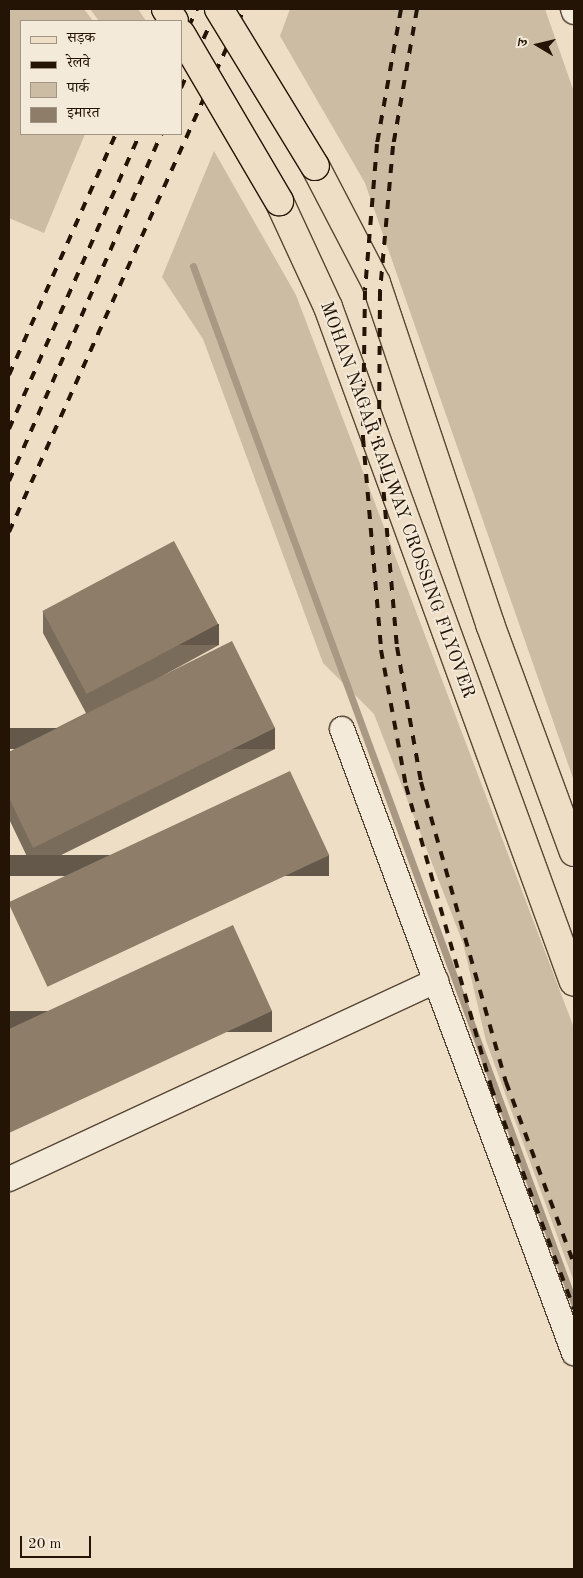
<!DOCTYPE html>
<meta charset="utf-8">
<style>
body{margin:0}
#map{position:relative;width:583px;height:1578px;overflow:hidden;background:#eedec5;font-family:"Old Standard TT","Noto Serif Devanagari",serif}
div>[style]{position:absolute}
.green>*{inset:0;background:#ccbca4}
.stream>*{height:7px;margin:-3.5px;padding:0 3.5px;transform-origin:3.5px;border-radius:3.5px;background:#a99984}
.roads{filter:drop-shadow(1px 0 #564635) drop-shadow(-1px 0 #564635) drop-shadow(0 1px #564635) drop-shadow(0 -1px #564635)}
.minor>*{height:24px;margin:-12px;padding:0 12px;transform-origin:12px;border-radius:12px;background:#f4ead9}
.major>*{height:28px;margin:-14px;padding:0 14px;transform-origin:14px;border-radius:14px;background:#eedec5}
.rail>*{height:4px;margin-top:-2px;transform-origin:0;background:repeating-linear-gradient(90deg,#241405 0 9px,transparent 0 18px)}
.bridges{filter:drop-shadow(1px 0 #241405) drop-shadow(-1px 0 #241405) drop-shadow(0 1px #241405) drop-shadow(0 -1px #241405)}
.major-bridge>*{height:28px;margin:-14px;padding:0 14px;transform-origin:14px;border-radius:14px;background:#eedec5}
.wall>*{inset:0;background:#796c5a}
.shaded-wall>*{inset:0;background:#63584a;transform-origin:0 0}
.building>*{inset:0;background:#8d7d69;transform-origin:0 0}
span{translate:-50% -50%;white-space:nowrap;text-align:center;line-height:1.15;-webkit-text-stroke:4px #f4ead9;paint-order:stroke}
.street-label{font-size:18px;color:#241405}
.frame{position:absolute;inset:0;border:10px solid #241405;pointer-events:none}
.legend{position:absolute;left:20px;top:20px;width:162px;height:115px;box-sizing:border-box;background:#f4ead9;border:1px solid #a19484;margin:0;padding:6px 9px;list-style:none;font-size:15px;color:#241405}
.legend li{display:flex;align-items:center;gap:10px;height:25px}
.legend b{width:25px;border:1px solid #a19484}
.north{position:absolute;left:513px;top:20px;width:50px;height:50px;-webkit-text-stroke:4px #f4ead9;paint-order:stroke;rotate:279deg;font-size:14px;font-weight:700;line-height:20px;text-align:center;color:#241405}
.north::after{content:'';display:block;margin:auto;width:18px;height:22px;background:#241405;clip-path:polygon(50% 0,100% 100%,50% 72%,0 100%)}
.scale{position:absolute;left:20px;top:1536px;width:71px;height:22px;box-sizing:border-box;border:2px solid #241405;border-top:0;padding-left:6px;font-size:15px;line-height:18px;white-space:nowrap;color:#241405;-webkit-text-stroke:4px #f4ead9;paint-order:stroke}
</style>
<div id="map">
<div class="green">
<i style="clip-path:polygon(9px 9px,84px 9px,93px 21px,21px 21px,21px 134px,85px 134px,44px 233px,9px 218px)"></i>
<i style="clip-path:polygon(90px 9px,138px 9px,146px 21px,99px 21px)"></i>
<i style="clip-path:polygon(290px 9px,545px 9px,574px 92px,574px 781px,365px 183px,280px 36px)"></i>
<i style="clip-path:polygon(214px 151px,296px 295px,574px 1028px,574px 1282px,486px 1041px,463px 943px,374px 714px,323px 663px,203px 339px,162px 277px)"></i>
</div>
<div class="stream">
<i style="left:193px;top:266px;width:1105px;rotate:69.83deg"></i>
</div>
<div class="roads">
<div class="minor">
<i style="left:573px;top:9px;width:3px;rotate:72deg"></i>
<i style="left:342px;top:729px;width:666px;rotate:69.61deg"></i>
<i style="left:9px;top:1179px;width:471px;rotate:-24.9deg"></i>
</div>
<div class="major">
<i style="left:315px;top:166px;width:132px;rotate:62.5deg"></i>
<i style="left:376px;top:283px;width:360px;rotate:71.5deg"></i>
<i style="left:490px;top:624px;width:243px;rotate:69.8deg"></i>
<i style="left:279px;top:201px;width:117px;rotate:65.2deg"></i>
<i style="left:328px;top:307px;width:718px;rotate:69.98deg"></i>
</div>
</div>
<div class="rail">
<i style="left:401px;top:9px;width:137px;rotate:100.1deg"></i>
<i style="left:377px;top:144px;width:147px;rotate:94.7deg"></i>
<i style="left:365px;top:291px;width:147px;rotate:90.8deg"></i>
<i style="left:363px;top:438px;width:213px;rotate:85.1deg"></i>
<i style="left:381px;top:650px;width:138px;rotate:79.6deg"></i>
<i style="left:406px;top:786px;width:313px;rotate:74.2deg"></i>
<i style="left:491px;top:1087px;width:237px;rotate:69.5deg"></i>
<i style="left:417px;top:9px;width:139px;rotate:99.9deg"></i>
<i style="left:393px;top:146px;width:147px;rotate:95.1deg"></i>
<i style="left:380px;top:292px;width:146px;rotate:90.4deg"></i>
<i style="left:379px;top:438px;width:210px;rotate:85.1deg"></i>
<i style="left:397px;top:647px;width:137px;rotate:79.9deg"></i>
<i style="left:421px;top:782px;width:312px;rotate:74.2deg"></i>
<i style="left:506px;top:1082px;width:194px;rotate:69.5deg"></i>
<i style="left:167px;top:21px;width:13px;rotate:-63deg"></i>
<i style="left:181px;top:43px;width:38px;rotate:-65deg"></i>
<i style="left:181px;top:88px;width:87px;rotate:-65.5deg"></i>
<i style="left:9px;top:375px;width:264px;rotate:-66.1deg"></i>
<i style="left:9px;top:429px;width:323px;rotate:-66.1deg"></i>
<i style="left:9px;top:481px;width:379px;rotate:-66.3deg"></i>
<i style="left:9px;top:532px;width:573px;rotate:-65.8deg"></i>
</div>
<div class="bridges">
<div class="major-bridge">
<i style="left:166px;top:9px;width:14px;rotate:56deg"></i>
<i style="left:219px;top:9px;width:184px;rotate:58.6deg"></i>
<i style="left:181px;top:34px;width:194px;rotate:59.6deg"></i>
</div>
</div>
<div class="wall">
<i style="clip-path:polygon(43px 612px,219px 645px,164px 675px,275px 749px,33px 869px,9px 819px,9px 752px,86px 713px,43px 633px)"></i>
</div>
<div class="shaded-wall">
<i style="left:219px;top:624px;width:21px;height:150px;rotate:90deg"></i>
<i style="left:275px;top:728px;width:21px;height:270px;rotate:90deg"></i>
<i style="left:329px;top:855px;width:21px;height:354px;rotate:90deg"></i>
<i style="left:272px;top:1011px;width:21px;height:290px;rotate:90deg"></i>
</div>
<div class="building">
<i style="left:174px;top:541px;width:94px;height:149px;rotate:62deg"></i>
<i style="clip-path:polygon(232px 641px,275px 728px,33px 848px,9px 798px,9px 752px)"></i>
<i style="left:290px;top:771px;width:93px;height:311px;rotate:65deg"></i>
<i style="clip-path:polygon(233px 925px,272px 1011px,9px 1133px,9px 1029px)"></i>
</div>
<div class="street-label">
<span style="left:397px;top:500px;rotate:70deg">MOHAN NAGAR RAILWAY CROSSING FLYOVER</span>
</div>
<div class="frame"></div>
<ul class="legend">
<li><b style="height:6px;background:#eedec5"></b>सड़क</li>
<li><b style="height:6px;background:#241405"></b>रेलवे</li>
<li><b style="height:14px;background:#ccbca4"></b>पार्क</li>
<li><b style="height:14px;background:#8d7d69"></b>इमारत</li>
</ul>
<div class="north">उ</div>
<div class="scale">20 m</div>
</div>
